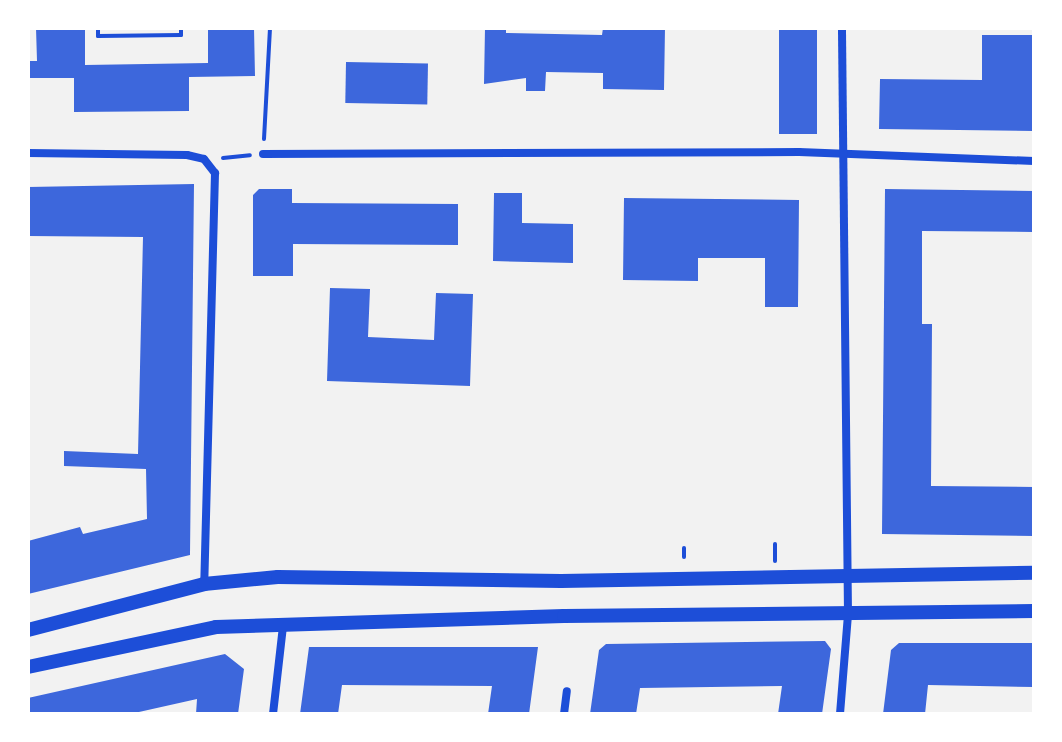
<!DOCTYPE html>
<style>
body{margin:0}
#map{position:relative;width:1062px;height:742px;overflow:hidden;background:#f2f2f2;font-family:Spectral,serif}
div>[style]{position:absolute}
.building>*{inset:0;background:#3d67dc;transform-origin:0 0}
.path>*{height:4px;margin:-2px;padding:0 2px;transform-origin:2px;border-radius:2px;background:#1d4ed8}
.minor>*{height:8px;margin:-4px;padding:0 4px;transform-origin:4px;border-radius:4px;background:#1d4ed8}
.tertiary>*{height:14px;margin:-7px;padding:0 7px;transform-origin:7px;border-radius:7px;background:#1d4ed8}
span{translate:-50% -50%;white-space:nowrap;text-align:center;line-height:1.15;-webkit-text-stroke:7px #fff;paint-order:stroke}
.frame{position:absolute;inset:0;border:30px solid #fff;pointer-events:none}
</style>
<div id="map">
<div class="building">
<i style="clip-path:polygon(36px 28px,85px 28px,85px 65px,208px 63px,208px 28px,254px 28px,255px 76px,189px 77px,189px 111px,74px 112px,74px 78px,28px 78px,28px 61px,37px 61px)"></i>
<i style="clip-path:polygon(485px 28px,506px 28px,506px 33px,602px 35px,603px 28px,665px 28px,664px 90px,603px 89px,603px 73px,546px 72px,545px 91px,526px 91px,526px 78px,484px 84px)"></i>
<i style="left:779px;top:28px;width:38px;height:106px"></i>
<i style="clip-path:polygon(982px 35px,1034px 35px,1034px 131px,879px 129px,880px 79px,982px 80px)"></i>
<i style="left:346px;top:62px;width:82px;height:41px;rotate:1deg"></i>
<i style="clip-path:polygon(194px 184px,190px 555px,28px 594px,28px 541px,80px 527px,83px 534px,147px 519px,146px 469px,64px 466px,64px 451px,138px 454px,143px 237px,28px 236px,28px 187px)"></i>
<i style="clip-path:polygon(259px 189px,292px 189px,292px 203px,458px 204px,458px 245px,293px 244px,293px 276px,253px 276px,253px 195px)"></i>
<i style="clip-path:polygon(885px 189px,1034px 191px,1034px 232px,922px 231px,922px 324px,932px 324px,931px 486px,1034px 487px,1034px 536px,882px 534px)"></i>
<i style="clip-path:polygon(494px 193px,522px 193px,522px 223px,573px 224px,573px 263px,493px 261px)"></i>
<i style="clip-path:polygon(624px 198px,799px 200px,798px 307px,765px 307px,765px 258px,698px 258px,698px 281px,623px 280px)"></i>
<i style="clip-path:polygon(330px 288px,370px 289px,368px 337px,434px 340px,436px 293px,473px 294px,470px 386px,327px 381px)"></i>
<i style="clip-path:polygon(825px 641px,831px 649px,822px 714px,778px 714px,782px 686px,640px 688px,636px 714px,590px 714px,599px 650px,606px 644px)"></i>
<i style="clip-path:polygon(899px 643px,1034px 643px,1034px 687px,928px 685px,925px 714px,883px 714px,891px 650px)"></i>
<i style="clip-path:polygon(309px 647px,538px 647px,529px 714px,488px 714px,492px 686px,342px 685px,338px 714px,300px 714px)"></i>
<i style="clip-path:polygon(225px 654px,244px 669px,238px 714px,196px 714px,197px 699px,130px 714px,28px 714px,28px 698px)"></i>
</div>
<div class="path">
<i style="left:98px;top:28px;width:8px;rotate:90deg"></i>
<i style="left:98px;top:36px;width:83px;rotate:-0.7deg"></i>
<i style="left:181px;top:35px;width:7px;rotate:-90deg"></i>
<i style="left:264px;top:139px;width:111px;rotate:-86.9deg"></i>
<i style="left:223px;top:158px;width:27px;rotate:-6deg"></i>
<i style="left:775px;top:544px;width:17px;rotate:90deg"></i>
<i style="left:684px;top:548px;width:9px;rotate:90deg"></i>
</div>
<div class="minor">
<i style="left:28px;top:153px;width:159px;rotate:0.7deg"></i>
<i style="left:187px;top:155px;width:17px;rotate:13deg"></i>
<i style="left:204px;top:159px;width:18px;rotate:52deg"></i>
<i style="left:215px;top:173px;width:411px;rotate:91.5deg"></i>
<i style="left:263px;top:154px;width:536px;rotate:-0.21deg"></i>
<i style="left:799px;top:152px;width:235px;rotate:2.2deg"></i>
<i style="left:273px;top:714px;width:89px;rotate:-83.5deg"></i>
<i style="left:564px;top:714px;width:23px;rotate:-83deg"></i>
<i style="left:840px;top:714px;width:100px;rotate:-85.4deg"></i>
<i style="left:848px;top:614px;width:586px;rotate:-90.59deg"></i>
</div>
<div class="tertiary">
<i style="left:28px;top:630px;width:182px;rotate:-14.6deg"></i>
<i style="left:204px;top:584px;width:74px;rotate:-5.4deg"></i>
<i style="left:278px;top:577px;width:283px;rotate:0.8deg"></i>
<i style="left:561px;top:581px;width:473px;rotate:-1deg"></i>
<i style="left:28px;top:667px;width:192px;rotate:-12deg"></i>
<i style="left:216px;top:627px;width:348px;rotate:-1.8deg"></i>
<i style="left:564px;top:616px;width:470px;rotate:-0.6deg"></i>
</div>
<div class="frame"></div>
</div>
